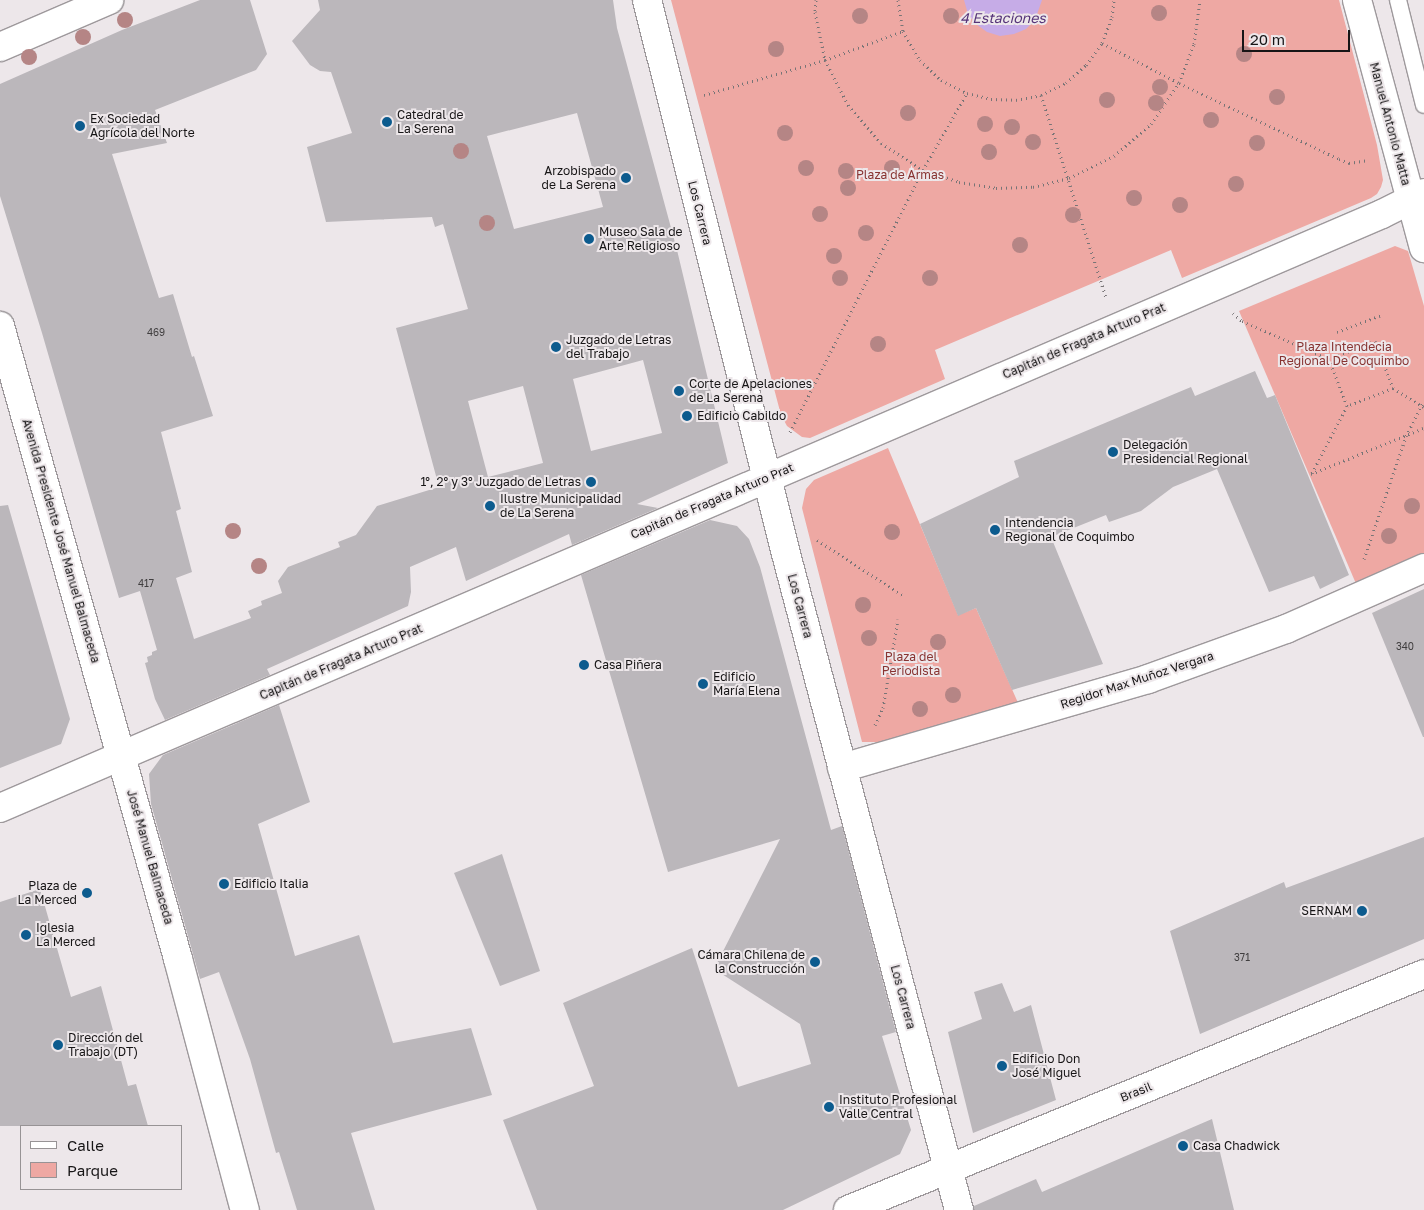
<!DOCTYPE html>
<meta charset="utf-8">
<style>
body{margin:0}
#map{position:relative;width:1424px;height:1210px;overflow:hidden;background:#ede7ea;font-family:"Golos Text",sans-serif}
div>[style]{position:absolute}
.green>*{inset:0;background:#eea8a3}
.water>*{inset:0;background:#c6ace7}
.building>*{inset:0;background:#bbb7bb}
.path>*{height:3px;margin-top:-1.5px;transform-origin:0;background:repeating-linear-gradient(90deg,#787476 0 1px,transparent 0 5px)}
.roads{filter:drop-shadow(1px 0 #9e999c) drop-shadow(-1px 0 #9e999c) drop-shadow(0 1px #9e999c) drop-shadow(0 -1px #9e999c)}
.service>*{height:16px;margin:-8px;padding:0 8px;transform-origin:8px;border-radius:8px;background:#fff}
.minor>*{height:28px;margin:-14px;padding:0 14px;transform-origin:14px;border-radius:14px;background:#fff}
.tertiary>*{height:28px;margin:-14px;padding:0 14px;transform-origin:14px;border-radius:14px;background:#fff}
.trees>*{width:16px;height:16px;margin:-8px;border-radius:50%;background:#b58585}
.dots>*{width:14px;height:14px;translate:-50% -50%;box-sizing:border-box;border:2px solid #ede7ea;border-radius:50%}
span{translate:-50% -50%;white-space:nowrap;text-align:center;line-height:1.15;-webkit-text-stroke:4px #ede7ea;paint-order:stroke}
.number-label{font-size:10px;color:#403e3f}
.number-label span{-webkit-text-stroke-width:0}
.poi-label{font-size:12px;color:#171516}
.left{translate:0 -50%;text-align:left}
.right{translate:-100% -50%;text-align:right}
.street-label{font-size:12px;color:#171516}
.park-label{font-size:12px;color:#883432}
.water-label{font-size:14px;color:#563479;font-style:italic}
.legend{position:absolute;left:20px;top:1125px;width:162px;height:65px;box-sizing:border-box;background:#ede7ea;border:1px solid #979395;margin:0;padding:6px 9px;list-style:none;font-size:15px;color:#171516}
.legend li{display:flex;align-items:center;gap:10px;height:25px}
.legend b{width:25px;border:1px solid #979395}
.scale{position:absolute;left:1242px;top:30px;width:108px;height:22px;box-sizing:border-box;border:2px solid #171516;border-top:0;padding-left:6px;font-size:15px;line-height:18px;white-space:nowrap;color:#171516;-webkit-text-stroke:4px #ede7ea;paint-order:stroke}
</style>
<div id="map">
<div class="green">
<i style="clip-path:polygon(671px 0,1339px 0,1377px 145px,1383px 180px,1381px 187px,1377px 194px,1371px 198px,1182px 278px,1171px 250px,935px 350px,945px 379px,810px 438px,802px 437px,787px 426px,781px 415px)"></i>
<i style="clip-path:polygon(1395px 246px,1408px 251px,1424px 306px,1424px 559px,1357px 586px,1239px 311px)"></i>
<i style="clip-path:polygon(888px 448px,958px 615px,976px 608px,1019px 705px,880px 742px,862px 742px,802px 508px,806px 489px,814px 480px)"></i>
</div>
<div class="water">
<i style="clip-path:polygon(964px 0,1042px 0,1035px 20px,1026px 29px,1014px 34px,1000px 36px,987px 32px,976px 24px,968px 14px)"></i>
</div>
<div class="building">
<i style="clip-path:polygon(evenodd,200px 0,250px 0,267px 54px,256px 70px,155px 110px,167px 143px,112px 154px,159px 298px,173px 294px,192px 357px,194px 356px,213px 416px,161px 432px,181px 509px,176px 511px,192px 572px,176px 578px,194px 639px,251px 618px,248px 611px,262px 605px,261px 601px,282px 593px,278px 581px,288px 567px,340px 547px,338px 542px,356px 535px,377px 506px,439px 487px,396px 328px,468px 309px,443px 224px,435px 227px,432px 217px,326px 222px,307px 147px,352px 133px,331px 72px,320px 71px,310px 65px,292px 41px,320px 10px,318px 0,613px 0,617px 28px,677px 250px,728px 463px,637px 504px,658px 508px,572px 545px,569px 534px,466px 581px,456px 547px,410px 567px,411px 592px,408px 606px,267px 669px,270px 675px,165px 720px,155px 699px,145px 663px,148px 662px,147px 657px,152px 655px,152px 652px,157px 650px,140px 591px,119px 598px,42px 333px,0 196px,0 84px,122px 30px,200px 0,577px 113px,603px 207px,514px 229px,487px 136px,577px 113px,200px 0,643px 360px,662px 433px,591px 451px,573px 379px,643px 360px,200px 0,523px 386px,543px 463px,488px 477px,468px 401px,523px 386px)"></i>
<i style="clip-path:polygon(1255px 371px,1267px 398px,1275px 395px,1349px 575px,1320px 589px,1314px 576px,1269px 592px,1217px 469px,1173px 487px,1141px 511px,1109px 522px,1106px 515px,1051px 537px,1103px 664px,1012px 690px,976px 608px,958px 616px,920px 524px,1019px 477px,1014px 461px,1191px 387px,1195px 396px)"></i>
<i style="clip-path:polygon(8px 505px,70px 719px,61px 744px,0 768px,0 506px)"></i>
<i style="clip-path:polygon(710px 520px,737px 526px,749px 539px,760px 567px,831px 830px,842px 826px,896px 1032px,882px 1036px,911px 1130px,900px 1154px,783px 1210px,537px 1210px,503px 1120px,594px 1086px,563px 1003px,692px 948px,738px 1087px,811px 1064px,800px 1024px,714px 969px,780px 839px,668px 872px,581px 575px)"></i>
<i style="clip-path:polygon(1424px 589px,1424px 737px,1423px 737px,1372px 613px)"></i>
<i style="clip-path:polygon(279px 705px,310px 802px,258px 824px,295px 956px,359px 935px,393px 1043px,471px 1028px,492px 1095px,351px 1133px,375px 1210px,297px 1210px,279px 1152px,276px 1153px,250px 1059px,219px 972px,200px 979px,151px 804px,149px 774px,163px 755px)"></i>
<i style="clip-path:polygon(1424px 837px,1424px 939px,1200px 1034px,1170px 931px,1284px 882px,1286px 888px)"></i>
<i style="clip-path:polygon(502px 854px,540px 971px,500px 986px,454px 873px)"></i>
<i style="clip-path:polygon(40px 889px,71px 997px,101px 986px,128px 1086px,136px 1084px,148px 1126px,0 1126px,0 902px)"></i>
<i style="clip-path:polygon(1002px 983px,1014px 1012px,1031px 1005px,1056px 1100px,973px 1133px,948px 1032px,982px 1019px,974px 992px)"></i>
<i style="clip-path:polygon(1212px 1119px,1234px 1210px,974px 1210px,974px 1206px,1036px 1179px,1042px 1192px)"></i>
</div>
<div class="path">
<i style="left:816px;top:0;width:12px;rotate:95deg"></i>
<i style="left:815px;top:12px;width:49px;rotate:78.2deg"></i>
<i style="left:825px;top:60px;width:51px;rotate:62.9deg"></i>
<i style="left:848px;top:105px;width:50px;rotate:49deg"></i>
<i style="left:881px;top:143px;width:50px;rotate:32.7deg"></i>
<i style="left:923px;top:170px;width:38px;rotate:18deg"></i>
<i style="left:959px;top:182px;width:37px;rotate:9deg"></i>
<i style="left:996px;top:188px;width:37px;rotate:-2deg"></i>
<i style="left:1033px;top:187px;width:37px;rotate:-14deg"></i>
<i style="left:1069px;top:178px;width:50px;rotate:-26.1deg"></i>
<i style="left:1114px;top:156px;width:49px;rotate:-40.9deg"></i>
<i style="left:1151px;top:124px;width:50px;rotate:-55.7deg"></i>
<i style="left:1179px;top:83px;width:42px;rotate:-69deg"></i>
<i style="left:1194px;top:44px;width:44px;rotate:-82.2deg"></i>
<i style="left:898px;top:0;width:31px;rotate:81deg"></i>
<i style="left:903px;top:31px;width:34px;rotate:60deg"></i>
<i style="left:920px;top:60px;width:29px;rotate:44deg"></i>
<i style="left:941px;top:80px;width:29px;rotate:27deg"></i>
<i style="left:967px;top:93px;width:25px;rotate:14deg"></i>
<i style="left:991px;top:99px;width:25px;rotate:2deg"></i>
<i style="left:1016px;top:100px;width:25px;rotate:-11deg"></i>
<i style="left:1041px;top:95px;width:28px;rotate:-26deg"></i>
<i style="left:1066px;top:83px;width:27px;rotate:-42deg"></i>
<i style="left:1086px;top:65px;width:27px;rotate:-54deg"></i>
<i style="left:1102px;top:43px;width:28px;rotate:-69deg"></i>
<i style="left:1112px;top:17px;width:17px;rotate:-83deg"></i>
<i style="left:1102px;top:43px;width:87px;rotate:27.5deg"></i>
<i style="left:1179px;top:83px;width:177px;rotate:25.4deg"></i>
<i style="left:1339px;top:159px;width:11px;rotate:22deg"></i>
<i style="left:1349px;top:163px;width:18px;rotate:-9deg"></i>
<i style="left:704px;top:95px;width:126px;rotate:-16.1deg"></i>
<i style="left:825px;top:60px;width:83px;rotate:-20.4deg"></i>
<i style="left:1041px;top:95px;width:213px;rotate:72.2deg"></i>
<i style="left:1233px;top:313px;width:12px;rotate:42deg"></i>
<i style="left:1242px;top:321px;width:95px;rotate:23.6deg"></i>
<i style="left:1337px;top:332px;width:47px;rotate:-21.1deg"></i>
<i style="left:1375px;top:341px;width:50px;rotate:69deg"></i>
<i style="left:1393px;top:388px;width:49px;rotate:158.6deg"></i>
<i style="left:1347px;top:406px;width:50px;rotate:-111deg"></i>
<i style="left:1329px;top:359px;width:49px;rotate:-21.4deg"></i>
<i style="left:1393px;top:388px;width:36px;rotate:32deg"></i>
<i style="left:790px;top:432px;width:294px;rotate:-63.1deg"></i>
<i style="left:923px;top:170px;width:89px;rotate:-60.3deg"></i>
<i style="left:1312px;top:473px;width:76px;rotate:-62.4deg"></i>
<i style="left:1311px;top:474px;width:122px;rotate:-22.2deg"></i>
<i style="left:817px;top:540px;width:103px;rotate:32.8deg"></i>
<i style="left:1364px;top:559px;width:130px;rotate:-71.1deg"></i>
<i style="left:1406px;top:436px;width:39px;rotate:-63deg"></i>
<i style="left:875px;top:725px;width:19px;rotate:-65deg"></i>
<i style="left:883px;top:708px;width:90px;rotate:-80.4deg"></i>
</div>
<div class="roads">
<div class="service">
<i style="left:1398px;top:0;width:108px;rotate:76.1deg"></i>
</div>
<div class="minor">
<i style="left:0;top:47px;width:119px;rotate:-23.3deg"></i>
<i style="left:0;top:326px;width:658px;rotate:74.29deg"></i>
<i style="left:178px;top:959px;width:260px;rotate:75.1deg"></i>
<i style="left:842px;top:768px;width:319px;rotate:-16.2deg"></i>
<i style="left:1148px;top:679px;width:147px;rotate:-19.9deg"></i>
<i style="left:1286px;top:629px;width:151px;rotate:-23.8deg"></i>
<i style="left:0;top:808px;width:1504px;rotate:-23.26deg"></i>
<i style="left:1382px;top:214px;width:47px;rotate:-26.6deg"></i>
</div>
<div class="tertiary">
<i style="left:647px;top:0;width:567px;rotate:75.91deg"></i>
<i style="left:785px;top:550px;width:683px;rotate:75.23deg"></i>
<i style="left:1357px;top:0;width:257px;rotate:74.9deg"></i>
<i style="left:848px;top:1210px;width:622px;rotate:-22.28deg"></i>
</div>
</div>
<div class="trees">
<i style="left:1159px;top:13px"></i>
<i style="left:860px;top:16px"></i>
<i style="left:951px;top:16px"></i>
<i style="left:125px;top:20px"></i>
<i style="left:83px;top:37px"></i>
<i style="left:776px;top:49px"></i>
<i style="left:1244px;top:54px"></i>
<i style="left:29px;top:57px"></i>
<i style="left:1160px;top:87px"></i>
<i style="left:1277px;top:97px"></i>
<i style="left:1107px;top:100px"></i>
<i style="left:1156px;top:103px"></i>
<i style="left:908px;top:113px"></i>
<i style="left:1211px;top:120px"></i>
<i style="left:985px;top:124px"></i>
<i style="left:1012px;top:127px"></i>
<i style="left:785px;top:133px"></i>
<i style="left:1033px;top:142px"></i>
<i style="left:1257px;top:143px"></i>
<i style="left:461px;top:151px"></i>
<i style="left:989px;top:152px"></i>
<i style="left:806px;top:168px"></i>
<i style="left:892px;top:168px"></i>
<i style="left:846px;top:171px"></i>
<i style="left:1236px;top:184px"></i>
<i style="left:848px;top:188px"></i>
<i style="left:1134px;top:198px"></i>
<i style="left:1180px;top:205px"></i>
<i style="left:820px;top:214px"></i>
<i style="left:1073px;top:215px"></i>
<i style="left:487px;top:223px"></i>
<i style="left:866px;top:233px"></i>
<i style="left:1020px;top:245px"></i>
<i style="left:834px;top:256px"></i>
<i style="left:840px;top:278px"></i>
<i style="left:930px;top:278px"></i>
<i style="left:878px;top:344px"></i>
<i style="left:1412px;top:506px"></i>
<i style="left:233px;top:531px"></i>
<i style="left:892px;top:532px"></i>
<i style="left:1389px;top:536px"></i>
<i style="left:259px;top:566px"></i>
<i style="left:863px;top:605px"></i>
<i style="left:869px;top:638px"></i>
<i style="left:938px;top:642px"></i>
<i style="left:953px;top:695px"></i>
<i style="left:920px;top:709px"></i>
</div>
<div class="dots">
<i style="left:387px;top:122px;background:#0c5b8e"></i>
<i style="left:80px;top:126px;background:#0c5b8e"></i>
<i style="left:626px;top:178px;background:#0c5b8e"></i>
<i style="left:589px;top:239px;background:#0c5b8e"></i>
<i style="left:556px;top:347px;background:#0c5b8e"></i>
<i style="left:679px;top:391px;background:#0c5b8e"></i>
<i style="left:687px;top:416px;background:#0c5b8e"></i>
<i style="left:1113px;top:452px;background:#0c5b8e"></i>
<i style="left:591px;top:482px;background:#0c5b8e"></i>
<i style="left:490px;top:506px;background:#0c5b8e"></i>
<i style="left:995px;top:530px;background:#0c5b8e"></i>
<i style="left:584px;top:665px;background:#0c5b8e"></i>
<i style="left:703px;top:684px;background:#0c5b8e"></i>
<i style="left:224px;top:884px;background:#0c5b8e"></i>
<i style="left:87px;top:893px;background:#0c5b8e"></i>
<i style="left:1362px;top:911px;background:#0c5b8e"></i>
<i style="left:26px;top:935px;background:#0c5b8e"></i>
<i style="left:815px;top:962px;background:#0c5b8e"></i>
<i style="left:58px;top:1045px;background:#0c5b8e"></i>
<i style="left:1002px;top:1066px;background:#0c5b8e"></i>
<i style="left:829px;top:1107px;background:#0c5b8e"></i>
<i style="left:1183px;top:1146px;background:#0c5b8e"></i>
</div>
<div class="number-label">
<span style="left:156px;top:333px">469</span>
<span style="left:146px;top:584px">417</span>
<span style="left:1405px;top:647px">340</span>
<span style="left:1242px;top:958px">371</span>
</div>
<div class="poi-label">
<span class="left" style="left:397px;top:122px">Catedral de<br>La Serena</span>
<span class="left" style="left:90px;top:126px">Ex Sociedad<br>Agrícola del Norte</span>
<span class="right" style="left:616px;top:178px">Arzobispado<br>de La Serena</span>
<span class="left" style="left:599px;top:239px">Museo Sala de<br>Arte Religioso</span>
<span class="left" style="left:566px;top:347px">Juzgado de Letras<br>del Trabajo</span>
<span class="left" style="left:689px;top:391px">Corte de Apelaciones<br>de La Serena</span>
<span class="left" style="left:697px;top:416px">Edificio Cabildo</span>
<span class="left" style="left:1123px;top:452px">Delegación<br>Presidencial Regional</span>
<span class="right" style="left:581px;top:482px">1°, 2° y 3° Juzgado de Letras</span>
<span class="left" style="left:500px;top:506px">Ilustre Municipalidad<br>de La Serena</span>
<span class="left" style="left:1005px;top:530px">Intendencia<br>Regional de Coquimbo</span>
<span class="left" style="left:594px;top:665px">Casa Piñera</span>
<span class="left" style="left:713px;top:684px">Edificio<br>María Elena</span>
<span class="left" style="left:234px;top:884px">Edificio Italia</span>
<span class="right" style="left:77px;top:893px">Plaza de<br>La Merced</span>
<span class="right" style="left:1352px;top:911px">SERNAM</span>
<span class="left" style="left:36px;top:935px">Iglesia<br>La Merced</span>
<span class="right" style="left:805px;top:962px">Cámara Chilena de<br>la Construcción</span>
<span class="left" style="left:68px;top:1045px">Dirección del<br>Trabajo (DT)</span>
<span class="left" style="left:1012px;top:1066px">Edificio Don<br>José Miguel</span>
<span class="left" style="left:839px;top:1107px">Instituto Profesional<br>Valle Central</span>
<span class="left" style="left:1193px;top:1146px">Casa Chadwick</span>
</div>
<div class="street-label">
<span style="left:1390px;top:124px;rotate:75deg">Manuel Antonio Matta</span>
<span style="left:700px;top:213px;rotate:76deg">Los Carrera</span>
<span style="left:1084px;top:341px;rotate:-23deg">Capitán de Fragata Arturo Prat</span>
<span style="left:712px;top:501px;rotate:-23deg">Capitán de Fragata Arturo Prat</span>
<span style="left:61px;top:541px;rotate:74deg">Avenida Presidente José Manuel Balmaceda</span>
<span style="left:800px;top:606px;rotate:75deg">Los Carrera</span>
<span style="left:341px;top:662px;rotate:-23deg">Capitán de Fragata Arturo Prat</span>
<span style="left:1137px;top:680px;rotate:-18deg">Regidor Max Muñoz Vergara</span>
<span style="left:150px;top:857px;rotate:74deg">José Manuel Balmaceda</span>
<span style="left:903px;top:997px;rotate:75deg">Los Carrera</span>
<span style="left:1136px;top:1092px;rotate:-22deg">Brasil</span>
</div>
<div class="park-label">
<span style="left:900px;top:175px">Plaza de Armas</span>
<span style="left:1344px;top:354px">Plaza Intendecia<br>Regional De Coquimbo</span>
<span style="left:911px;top:664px">Plaza del<br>Periodista</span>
</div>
<div class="water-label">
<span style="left:1003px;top:18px">4 Estaciones</span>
</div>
<ul class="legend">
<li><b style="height:6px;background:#fff"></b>Calle</li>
<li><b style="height:14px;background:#eea8a3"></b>Parque</li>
</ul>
<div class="scale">20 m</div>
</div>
